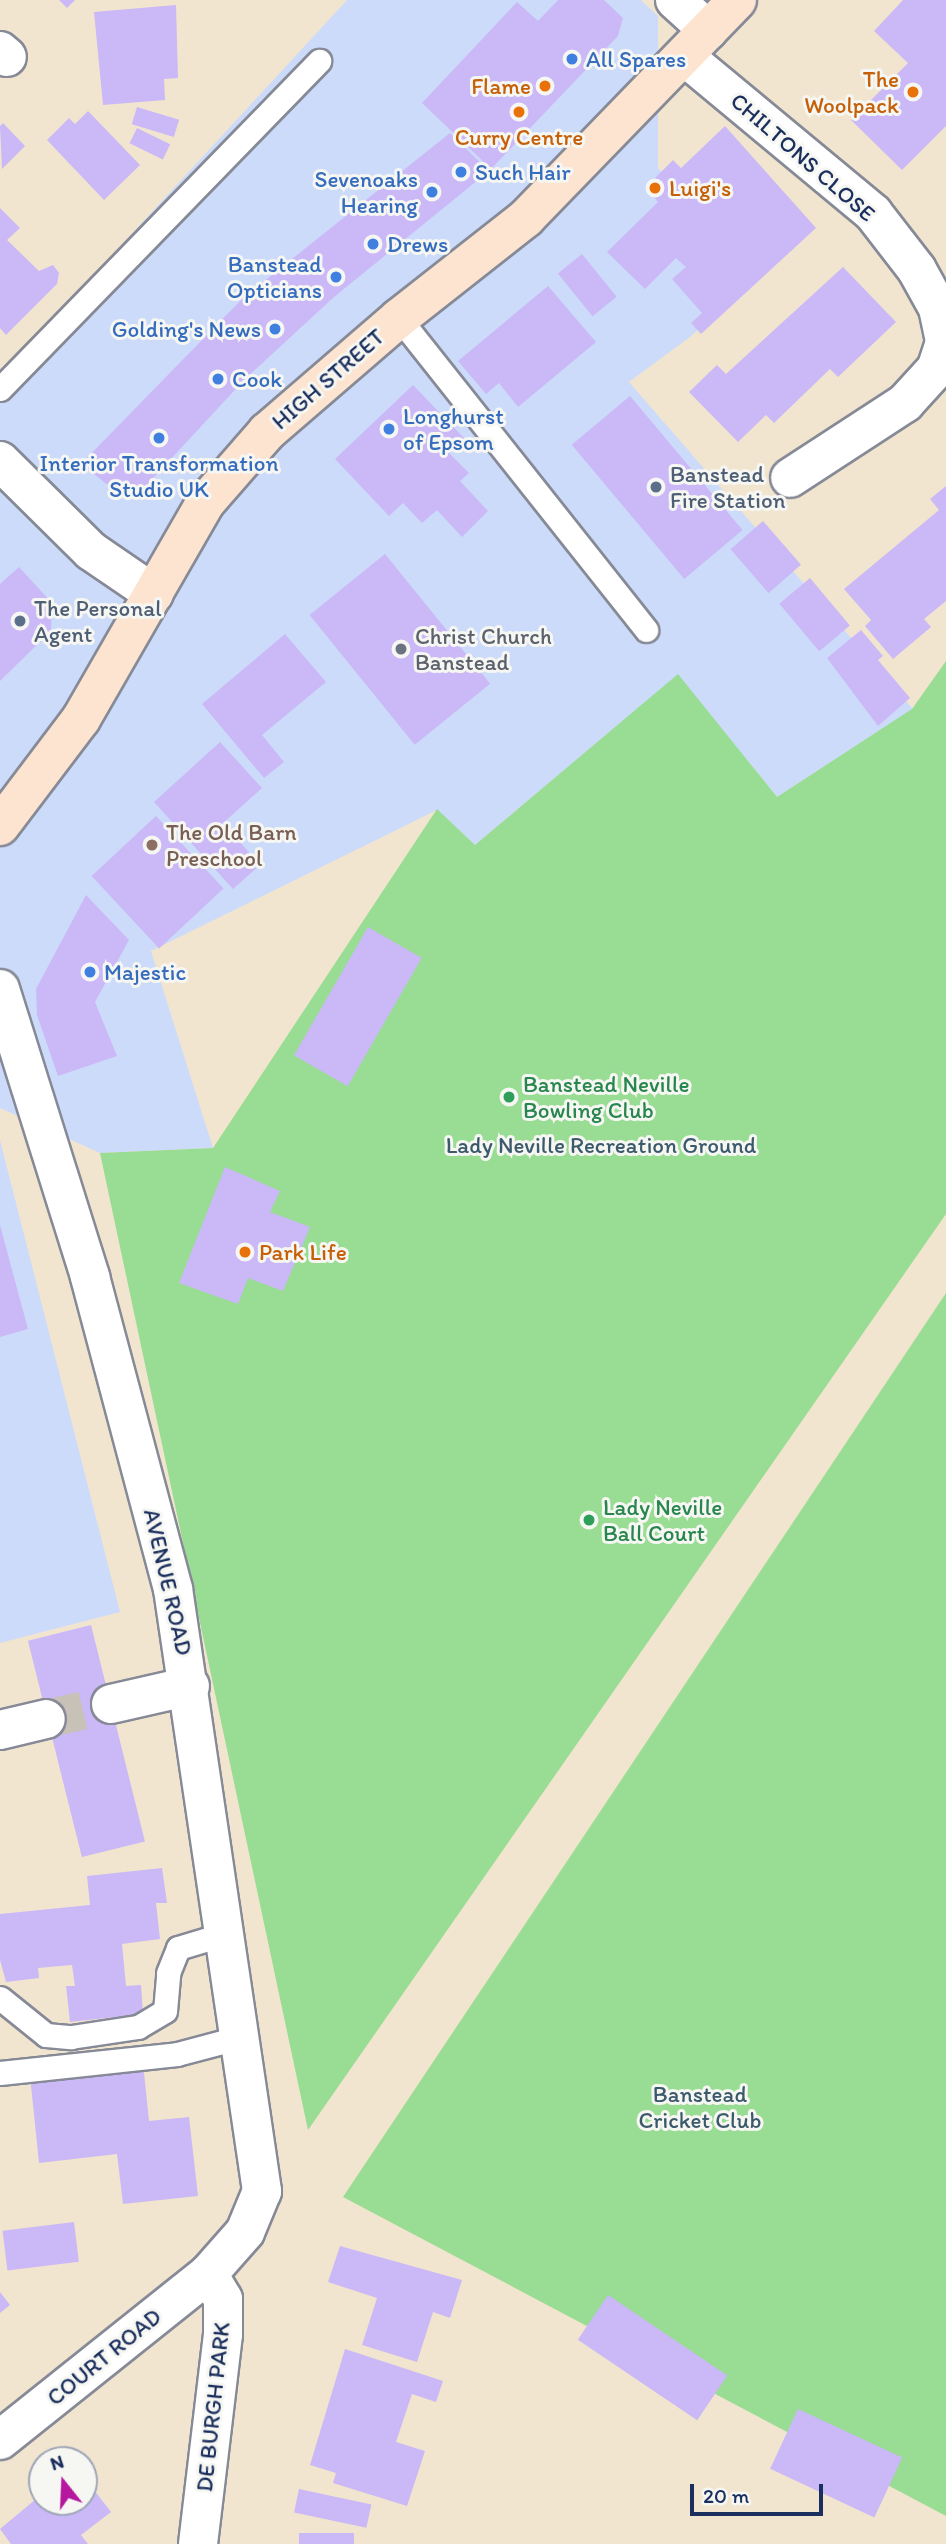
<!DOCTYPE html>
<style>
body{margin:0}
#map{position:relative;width:946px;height:2544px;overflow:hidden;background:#f2e5cf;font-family:Itim,sans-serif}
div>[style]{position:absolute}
.built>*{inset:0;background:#cddbfa}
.green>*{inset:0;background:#99dc94}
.building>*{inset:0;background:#cab8f7;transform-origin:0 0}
.minor-tunnel>*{height:38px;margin-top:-19px;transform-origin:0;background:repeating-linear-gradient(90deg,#c7c1b8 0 38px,transparent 0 57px)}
.roads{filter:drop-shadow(2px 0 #868a96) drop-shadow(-2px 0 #868a96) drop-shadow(0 2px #868a96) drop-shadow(0 -2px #868a96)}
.service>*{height:23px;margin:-11.5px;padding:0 11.5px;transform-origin:11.5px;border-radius:11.5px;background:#fff}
.minor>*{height:38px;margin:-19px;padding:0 19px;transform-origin:19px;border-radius:19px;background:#fff}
.secondary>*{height:38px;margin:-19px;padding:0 19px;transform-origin:19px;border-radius:19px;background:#fde4d0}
.dots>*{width:19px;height:19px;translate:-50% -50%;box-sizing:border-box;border:4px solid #f6f6f2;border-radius:50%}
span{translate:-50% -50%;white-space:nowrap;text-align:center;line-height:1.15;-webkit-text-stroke:6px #f6f6f2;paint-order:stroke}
.shop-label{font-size:23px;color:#366cbe}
.left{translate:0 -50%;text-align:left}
.right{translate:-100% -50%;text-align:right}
.food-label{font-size:23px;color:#c56008}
.street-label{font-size:23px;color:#1b2f5e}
.service-label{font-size:23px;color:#4e5e75}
.worship-label{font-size:23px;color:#5b616d}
.education-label{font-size:23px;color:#785e54}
.leisure-label{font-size:23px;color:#27864d}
.park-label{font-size:23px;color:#3a5a6c}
.north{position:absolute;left:28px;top:2446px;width:70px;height:70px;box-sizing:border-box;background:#f6f6f2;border:2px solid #9ea6b7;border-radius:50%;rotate:342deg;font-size:19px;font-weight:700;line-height:28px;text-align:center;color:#1b2f5e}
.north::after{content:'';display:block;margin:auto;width:24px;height:32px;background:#b5179e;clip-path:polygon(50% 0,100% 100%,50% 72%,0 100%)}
.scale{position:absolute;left:690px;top:2484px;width:133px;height:32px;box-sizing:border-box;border:4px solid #1b2f5e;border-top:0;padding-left:9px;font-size:21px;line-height:24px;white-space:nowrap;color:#1b2f5e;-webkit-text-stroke:5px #f6f6f2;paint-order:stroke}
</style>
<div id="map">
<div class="built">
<i style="clip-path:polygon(347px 0,641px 0,658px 16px,658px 168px,756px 276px,690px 337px,629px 382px,913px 709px,777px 797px,678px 675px,475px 845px,437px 810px,151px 951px,213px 1148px,100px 1153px,0 1108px,0 377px)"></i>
<i style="clip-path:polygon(0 1140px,120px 1612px,0 1643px)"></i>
</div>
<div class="green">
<i style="clip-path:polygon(946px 661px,946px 1214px,308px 2130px,100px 1153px,213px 1148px,437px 809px,475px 845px,678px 674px,777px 797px,912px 709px)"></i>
<i style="clip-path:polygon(946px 1293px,946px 2516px,343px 2197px)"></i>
</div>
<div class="building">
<i style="clip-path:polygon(59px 0,75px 0,67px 8px)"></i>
<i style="clip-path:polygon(558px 0,604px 0,623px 18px,618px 36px,491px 169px,422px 103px,517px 2px,538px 21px)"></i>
<i style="clip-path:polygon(903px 0,946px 0,946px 126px,902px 170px,851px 120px,908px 63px,874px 31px)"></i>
<i style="clip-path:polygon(176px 5px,178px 78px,164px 79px,165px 100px,103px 105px,94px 12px)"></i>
<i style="left:137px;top:107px;width:44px;height:18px;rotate:17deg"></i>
<i style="clip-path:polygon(88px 111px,140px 165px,104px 200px,47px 140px,69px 118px,75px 124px)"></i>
<i style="clip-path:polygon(3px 123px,25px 146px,2px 169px,0 126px)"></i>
<i style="clip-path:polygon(725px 126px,816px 228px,701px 334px,691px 323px,702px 313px,672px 279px,686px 267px,676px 258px,645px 289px,607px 252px,658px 202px,646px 187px,673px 160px,681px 168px)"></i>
<i style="left:137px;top:128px;width:37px;height:17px;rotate:26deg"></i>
<i style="clip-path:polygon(450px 133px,489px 171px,334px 297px,245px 379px,143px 489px,117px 492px,81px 464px,243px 298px)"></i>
<i style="clip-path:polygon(0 208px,20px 228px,7px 240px,39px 271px,53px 265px,59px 273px,57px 284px,6px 335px,0 328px)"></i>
<i style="left:582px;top:254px;width:55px;height:31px;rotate:51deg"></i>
<i style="clip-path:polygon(843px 267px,896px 322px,838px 377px,830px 369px,774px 423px,766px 415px,738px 442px,689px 392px,717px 365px,726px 374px)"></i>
<i style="clip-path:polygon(548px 286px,596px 342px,518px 407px,499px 383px,486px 394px,458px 361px)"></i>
<i style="clip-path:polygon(413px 385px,464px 438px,449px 453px,469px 473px,460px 481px,488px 511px,462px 537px,437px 510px,422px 523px,403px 503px,389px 516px,335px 459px)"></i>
<i style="left:630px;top:396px;width:175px;height:76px;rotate:50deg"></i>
<i style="clip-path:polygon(946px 486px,946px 601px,924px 619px,931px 627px,893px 659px,865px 626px,871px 620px,844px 589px,939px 510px,930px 499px)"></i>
<i style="left:763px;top:521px;width:58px;height:43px;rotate:49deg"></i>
<i style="left:385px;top:554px;width:167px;height:97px;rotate:51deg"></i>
<i style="clip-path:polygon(19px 567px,52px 603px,51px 631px,0 681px,0 584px)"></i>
<i style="left:810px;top:578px;width:62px;height:40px;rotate:50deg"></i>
<i style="clip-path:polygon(861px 630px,883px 656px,878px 660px,910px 698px,878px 726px,827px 658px)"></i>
<i style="clip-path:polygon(285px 634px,326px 682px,262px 735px,284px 762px,264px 778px,202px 704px)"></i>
<i style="clip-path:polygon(220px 742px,262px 788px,223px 823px,260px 865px,233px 889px,154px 802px)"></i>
<i style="left:156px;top:816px;width:99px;height:88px;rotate:47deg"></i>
<i style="clip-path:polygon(86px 895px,129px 940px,95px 1002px,117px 1056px,58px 1076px,37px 1015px,36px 989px)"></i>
<i style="left:368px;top:927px;width:62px;height:148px;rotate:30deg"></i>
<i style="clip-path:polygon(225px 1167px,280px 1191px,270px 1212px,310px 1227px,283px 1291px,248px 1278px,238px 1304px,179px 1283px)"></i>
<i style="clip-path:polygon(0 1225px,28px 1329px,0 1337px)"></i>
<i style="left:91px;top:1625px;width:223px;height:65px;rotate:76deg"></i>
<i style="clip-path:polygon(162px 1868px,167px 1903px,156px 1903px,160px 1939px,122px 1944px,126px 1986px,141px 1985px,143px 2014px,70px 2022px,66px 1986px,75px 1986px,72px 1965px,38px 1968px,39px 1978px,6px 1982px,0 1960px,0 1914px,90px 1905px,87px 1876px)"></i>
<i style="clip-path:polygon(143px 2063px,149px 2121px,189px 2117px,198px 2196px,123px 2204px,117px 2154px,39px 2163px,30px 2076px)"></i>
<i style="left:74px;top:2222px;width:40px;height:72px;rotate:83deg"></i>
<i style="clip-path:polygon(340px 2246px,462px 2280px,450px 2318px,433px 2312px,417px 2362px,362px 2345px,377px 2298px,328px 2282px)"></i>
<i style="clip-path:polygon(0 2292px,10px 2305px,0 2313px)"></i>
<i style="left:608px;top:2295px;width:144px;height:54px;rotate:34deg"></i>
<i style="clip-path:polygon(345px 2349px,443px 2381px,436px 2402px,412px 2394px,396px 2442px,425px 2451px,407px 2506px,333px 2483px,336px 2473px,310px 2465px)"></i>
<i style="left:798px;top:2409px;width:115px;height:66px;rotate:25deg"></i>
<i style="clip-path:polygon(84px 2477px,111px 2512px,81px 2535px,88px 2544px,11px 2544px,0 2529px,42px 2494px,42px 2502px,84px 2502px)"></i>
<i style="left:299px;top:2489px;width:74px;height:24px;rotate:12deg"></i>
<i style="left:299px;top:2533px;width:55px;height:11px"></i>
</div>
<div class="minor-tunnel">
<i style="left:46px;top:1719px;width:67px;rotate:-13deg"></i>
</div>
<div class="roads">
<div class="service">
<i style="left:399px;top:318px;width:398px;rotate:51.6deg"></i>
<i style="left:0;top:389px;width:458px;rotate:-45.8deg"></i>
<i style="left:0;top:1998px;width:59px;rotate:38.8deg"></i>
<i style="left:46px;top:2035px;width:25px;rotate:5deg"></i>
<i style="left:71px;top:2037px;width:68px;rotate:-8.5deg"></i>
<i style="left:138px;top:2027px;width:31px;rotate:-31deg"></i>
<i style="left:165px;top:2011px;width:38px;rotate:-85deg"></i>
<i style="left:168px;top:1973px;width:27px;rotate:-68deg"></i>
<i style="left:178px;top:1948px;width:45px;rotate:-16.8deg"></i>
<i style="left:0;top:2073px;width:178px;rotate:-6.1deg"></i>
<i style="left:177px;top:2054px;width:62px;rotate:-14.9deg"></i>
</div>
<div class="minor">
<i style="left:675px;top:0;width:45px;rotate:42.3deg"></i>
<i style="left:0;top:51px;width:9px;rotate:41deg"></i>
<i style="left:684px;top:56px;width:246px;rotate:39.7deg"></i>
<i style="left:873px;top:213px;width:72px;rotate:52.3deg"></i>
<i style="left:917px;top:270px;width:43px;rotate:61.1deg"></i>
<i style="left:938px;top:308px;width:35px;rotate:78deg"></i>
<i style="left:945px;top:342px;width:28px;rotate:108deg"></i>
<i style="left:936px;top:369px;width:46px;rotate:132.4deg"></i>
<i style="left:905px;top:403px;width:137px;rotate:146.9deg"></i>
<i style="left:0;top:461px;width:128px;rotate:44.7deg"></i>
<i style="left:91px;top:551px;width:76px;rotate:34.3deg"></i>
<i style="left:0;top:989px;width:302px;rotate:72.6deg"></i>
<i style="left:90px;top:1277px;width:323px;rotate:75.1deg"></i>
<i style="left:173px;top:1589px;width:609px;rotate:81.59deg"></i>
<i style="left:262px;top:2191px;width:44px;rotate:112.5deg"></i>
<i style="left:245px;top:2232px;width:56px;rotate:131.4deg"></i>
<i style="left:208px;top:2274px;width:266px;rotate:141.4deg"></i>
<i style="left:111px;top:1704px;width:81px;rotate:-12.8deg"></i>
<i style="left:0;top:1730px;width:47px;rotate:-13.4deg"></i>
<i style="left:198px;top:2544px;width:211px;rotate:-83.2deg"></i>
<i style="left:223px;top:2334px;width:35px;rotate:-90deg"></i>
<i style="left:223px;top:2299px;width:29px;rotate:-121deg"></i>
</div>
<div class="secondary">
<i style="left:0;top:826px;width:134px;rotate:-52.9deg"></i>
<i style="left:81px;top:719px;width:250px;rotate:-60.1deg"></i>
<i style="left:206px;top:502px;width:93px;rotate:-48.9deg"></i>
<i style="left:267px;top:432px;width:174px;rotate:-40.8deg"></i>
<i style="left:399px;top:318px;width:162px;rotate:-38.2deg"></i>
<i style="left:526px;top:218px;width:303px;rotate:-45.9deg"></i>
</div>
</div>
<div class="dots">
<i style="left:572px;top:59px;background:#3f7fe0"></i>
<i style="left:545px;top:86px;background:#e8710a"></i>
<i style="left:913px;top:92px;background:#e8710a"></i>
<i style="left:519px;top:112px;background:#e8710a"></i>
<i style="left:461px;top:172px;background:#3f7fe0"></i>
<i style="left:655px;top:188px;background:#e8710a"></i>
<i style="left:432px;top:192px;background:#3f7fe0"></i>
<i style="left:373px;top:244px;background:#3f7fe0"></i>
<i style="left:336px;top:277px;background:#3f7fe0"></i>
<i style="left:275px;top:329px;background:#3f7fe0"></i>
<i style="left:218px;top:379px;background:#3f7fe0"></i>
<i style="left:389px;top:429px;background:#3f7fe0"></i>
<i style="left:159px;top:438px;background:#3f7fe0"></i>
<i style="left:656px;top:487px;background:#5c6f8a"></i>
<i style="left:20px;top:621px;background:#5c6f8a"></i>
<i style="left:401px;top:649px;background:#6b7280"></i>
<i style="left:152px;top:845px;background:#8d6e63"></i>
<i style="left:90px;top:972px;background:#3f7fe0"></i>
<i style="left:509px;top:1097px;background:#2e9e5b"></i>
<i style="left:245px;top:1252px;background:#e8710a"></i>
<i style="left:589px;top:1520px;background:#2e9e5b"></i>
</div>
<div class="shop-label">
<span class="left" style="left:586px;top:59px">All Spares</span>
<span class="left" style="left:475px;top:172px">Such Hair</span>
<span class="right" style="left:418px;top:192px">Sevenoaks<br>Hearing</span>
<span class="left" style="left:387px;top:244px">Drews</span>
<span class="right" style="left:322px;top:277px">Banstead<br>Opticians</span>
<span class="right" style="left:261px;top:329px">Golding's News</span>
<span class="left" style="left:232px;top:379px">Cook</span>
<span class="left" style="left:403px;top:429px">Longhurst<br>of Epsom</span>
<span style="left:159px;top:476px">Interior Transformation<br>Studio UK</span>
<span class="left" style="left:104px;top:972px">Majestic</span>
</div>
<div class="food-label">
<span class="right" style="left:899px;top:92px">The<br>Woolpack</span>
<span class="right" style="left:531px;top:86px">Flame</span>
<span style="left:519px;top:137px">Curry Centre</span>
<span class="left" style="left:669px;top:188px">Luigi's</span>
<span class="left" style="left:259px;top:1252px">Park Life</span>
</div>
<div class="street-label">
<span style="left:803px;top:157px;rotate:41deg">CHILTONS CLOSE</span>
<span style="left:328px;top:379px;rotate:-41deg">HIGH STREET</span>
<span style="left:168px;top:1582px;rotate:77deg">AVENUE ROAD</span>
<span style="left:104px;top:2357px;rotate:-39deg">COURT ROAD</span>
<span style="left:213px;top:2407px;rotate:-84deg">DE BURGH PARK</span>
</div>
<div class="service-label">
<span class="left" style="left:670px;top:487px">Banstead<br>Fire Station</span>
<span class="left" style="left:34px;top:621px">The Personal<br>Agent</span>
</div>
<div class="worship-label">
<span class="left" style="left:415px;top:649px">Christ Church<br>Banstead</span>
</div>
<div class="education-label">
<span class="left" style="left:166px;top:845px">The Old Barn<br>Preschool</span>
</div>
<div class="leisure-label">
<span class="left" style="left:523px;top:1097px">Banstead Neville<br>Bowling Club</span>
<span class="left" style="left:603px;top:1520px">Lady Neville<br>Ball Court</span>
</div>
<div class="park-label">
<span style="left:601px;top:1145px">Lady Neville Recreation Ground</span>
<span style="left:700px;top:2107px">Banstead<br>Cricket Club</span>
</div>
<div class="north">N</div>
<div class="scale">20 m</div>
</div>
